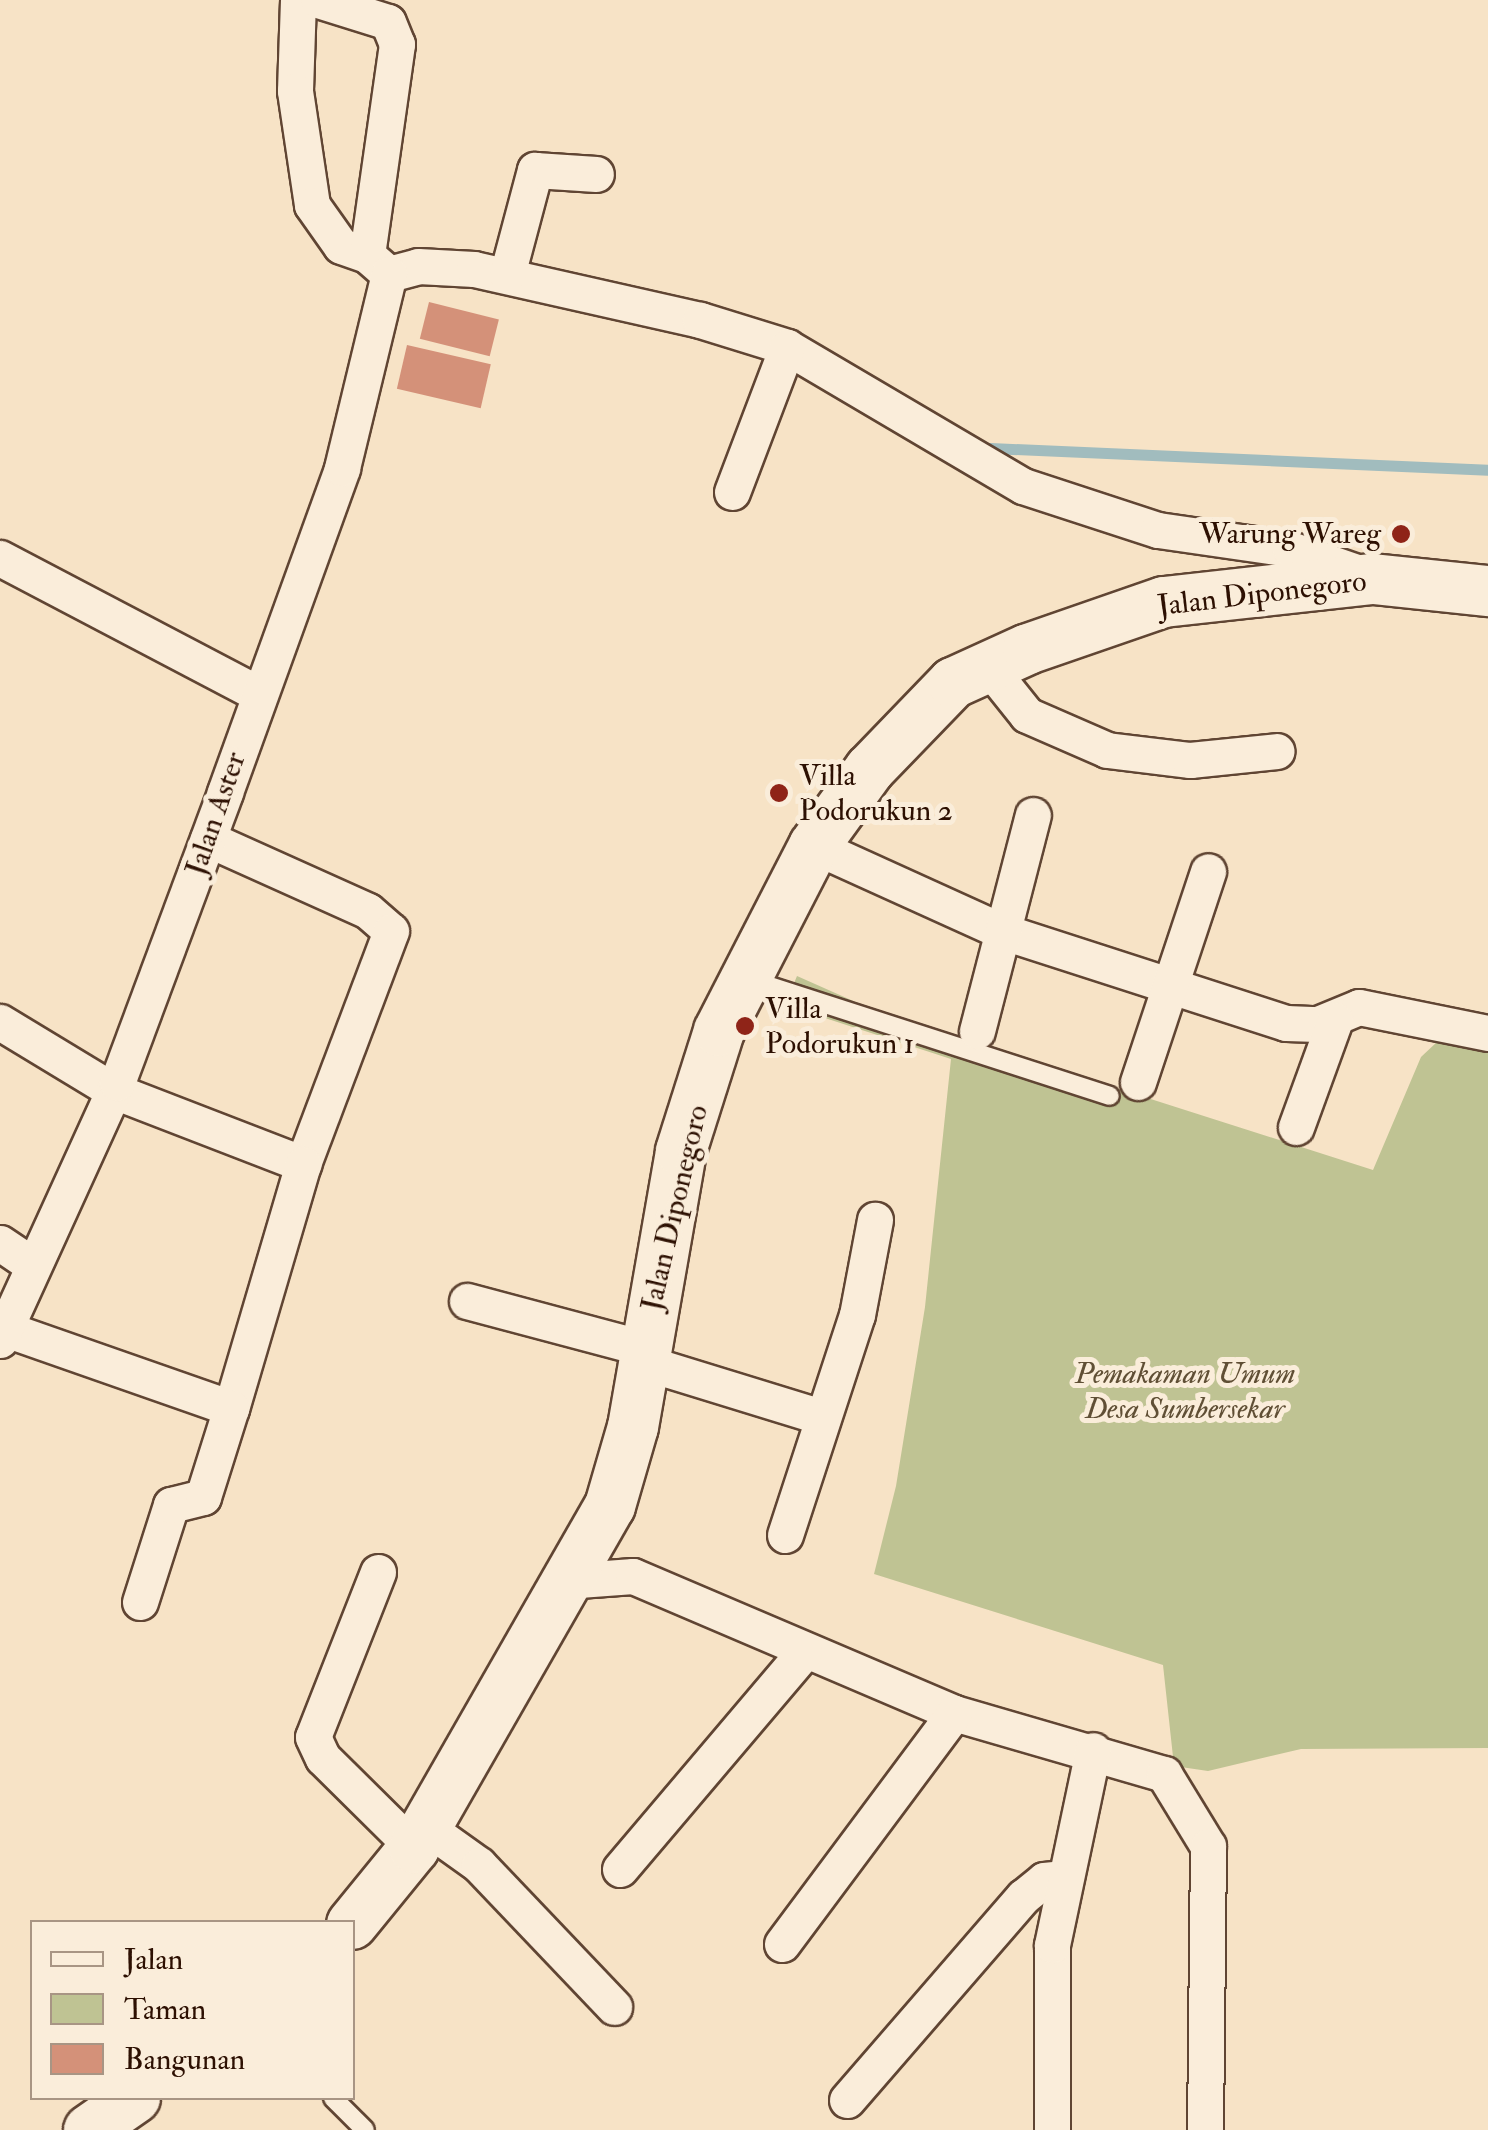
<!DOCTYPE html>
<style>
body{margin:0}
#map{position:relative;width:1488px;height:2130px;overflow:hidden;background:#f7e3c6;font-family:"IM FELL Double Pica",serif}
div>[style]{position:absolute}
.green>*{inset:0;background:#bfc393}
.stream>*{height:11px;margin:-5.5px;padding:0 5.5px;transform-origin:5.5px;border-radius:5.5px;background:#a1bcbe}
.building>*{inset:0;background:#d49179;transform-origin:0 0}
.roads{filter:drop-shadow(2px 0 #604533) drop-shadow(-2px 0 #604533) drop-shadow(0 2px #604533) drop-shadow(0 -2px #604533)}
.service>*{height:18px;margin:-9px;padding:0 9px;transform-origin:9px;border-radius:9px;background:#faedda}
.minor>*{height:35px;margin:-17.5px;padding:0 17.5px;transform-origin:17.5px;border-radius:17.5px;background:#faedda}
.secondary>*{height:50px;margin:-25px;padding:0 25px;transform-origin:25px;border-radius:25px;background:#faedda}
.dots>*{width:28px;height:28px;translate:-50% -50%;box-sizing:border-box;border:5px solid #faedda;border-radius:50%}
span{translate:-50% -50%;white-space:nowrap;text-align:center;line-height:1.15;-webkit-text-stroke:10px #faedda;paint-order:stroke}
.poi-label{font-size:30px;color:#2d1002}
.right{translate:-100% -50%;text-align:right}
.left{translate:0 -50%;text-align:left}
.street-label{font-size:30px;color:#2d1002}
.park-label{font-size:30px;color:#604f35;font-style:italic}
.legend{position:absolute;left:30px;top:1920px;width:325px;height:180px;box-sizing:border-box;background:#faedda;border:2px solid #a89584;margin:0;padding:12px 18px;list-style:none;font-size:30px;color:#2d1002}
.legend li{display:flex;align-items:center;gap:20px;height:50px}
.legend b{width:50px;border:2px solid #a89584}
</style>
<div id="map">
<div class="green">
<i style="clip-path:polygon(797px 976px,878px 1012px,1373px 1170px,1421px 1057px,1438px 1041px,1488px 1049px,1488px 1748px,1301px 1749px,1208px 1771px,1174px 1766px,1163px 1665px,874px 1574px,896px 1486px,925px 1307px,951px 1059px,785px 1005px)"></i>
</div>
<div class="stream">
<i style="left:990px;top:448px;width:498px;rotate:2.5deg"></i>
</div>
<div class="building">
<i style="left:429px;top:302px;width:72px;height:38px;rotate:14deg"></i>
<i style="left:407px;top:345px;width:86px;height:45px;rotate:13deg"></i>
</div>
<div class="roads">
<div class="service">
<i style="left:748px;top:979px;width:380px;rotate:17.9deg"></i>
<i style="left:333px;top:2098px;width:45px;rotate:45deg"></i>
</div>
<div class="minor">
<i style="left:298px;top:0;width:91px;rotate:91.9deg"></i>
<i style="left:295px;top:91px;width:115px;rotate:81.5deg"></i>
<i style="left:312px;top:205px;width:50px;rotate:54.7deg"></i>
<i style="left:341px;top:246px;width:28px;rotate:19deg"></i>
<i style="left:367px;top:255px;width:29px;rotate:41deg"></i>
<i style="left:318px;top:0;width:73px;rotate:17.4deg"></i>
<i style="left:388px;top:22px;width:24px;rotate:68deg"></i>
<i style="left:397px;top:44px;width:213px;rotate:98.1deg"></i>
<i style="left:389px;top:274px;width:30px;rotate:-15deg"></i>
<i style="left:418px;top:266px;width:56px;rotate:3.1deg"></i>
<i style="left:474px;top:269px;width:232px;rotate:12.7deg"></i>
<i style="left:700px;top:320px;width:91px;rotate:17.2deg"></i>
<i style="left:787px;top:347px;width:274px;rotate:30.5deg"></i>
<i style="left:1023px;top:486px;width:142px;rotate:18.1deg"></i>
<i style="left:1158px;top:530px;width:133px;rotate:8.2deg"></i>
<i style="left:1290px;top:549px;width:83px;rotate:19.1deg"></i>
<i style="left:507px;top:275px;width:109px;rotate:-75.1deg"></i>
<i style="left:535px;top:170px;width:61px;rotate:3.8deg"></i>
<i style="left:732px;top:492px;width:155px;rotate:-69.2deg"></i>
<i style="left:0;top:558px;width:290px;rotate:27.7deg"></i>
<i style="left:987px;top:665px;width:64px;rotate:51.3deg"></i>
<i style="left:1027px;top:715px;width:87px;rotate:23.6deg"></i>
<i style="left:1107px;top:750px;width:84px;rotate:6.9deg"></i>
<i style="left:1190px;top:760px;width:87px;rotate:-5.9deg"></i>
<i style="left:208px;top:839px;width:175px;rotate:24.2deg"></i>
<i style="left:368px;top:911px;width:30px;rotate:41deg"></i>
<i style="left:391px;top:931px;width:249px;rotate:110.7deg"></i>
<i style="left:814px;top:846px;width:205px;rotate:24.4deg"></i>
<i style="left:1001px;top:931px;width:299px;rotate:17.9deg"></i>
<i style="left:1286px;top:1023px;width:32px;rotate:2deg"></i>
<i style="left:1318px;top:1024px;width:44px;rotate:-22.5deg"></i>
<i style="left:1359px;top:1007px;width:132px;rotate:11.4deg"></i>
<i style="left:0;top:1022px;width:133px;rotate:31.2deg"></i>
<i style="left:114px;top:1091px;width:203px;rotate:21.1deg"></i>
<i style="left:303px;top:1164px;width:254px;rotate:106.4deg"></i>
<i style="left:231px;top:1408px;width:239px;rotate:-160.7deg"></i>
<i style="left:977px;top:1031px;width:223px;rotate:-75.5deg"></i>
<i style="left:1138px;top:1082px;width:222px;rotate:-71.6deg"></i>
<i style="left:1296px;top:1127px;width:114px;rotate:-70deg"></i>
<i style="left:0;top:1243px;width:40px;rotate:34deg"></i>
<i style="left:467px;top:1301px;width:183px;rotate:14.9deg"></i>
<i style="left:0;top:1340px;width:282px;rotate:-65.5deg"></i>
<i style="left:117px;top:1083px;width:310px;rotate:-69.6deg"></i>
<i style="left:225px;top:792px;width:344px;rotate:-70.1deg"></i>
<i style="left:342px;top:468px;width:200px;rotate:-76.4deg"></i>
<i style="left:643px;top:1362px;width:187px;rotate:17.1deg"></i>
<i style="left:785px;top:1535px;width:231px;rotate:-71.9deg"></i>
<i style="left:857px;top:1315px;width:97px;rotate:-79.3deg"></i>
<i style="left:378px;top:1572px;width:177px;rotate:111.5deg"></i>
<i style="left:313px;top:1737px;width:23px;rotate:65deg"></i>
<i style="left:323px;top:1758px;width:128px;rotate:44.7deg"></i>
<i style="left:565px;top:1581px;width:68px;rotate:-4.2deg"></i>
<i style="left:633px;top:1576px;width:349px;rotate:23.1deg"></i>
<i style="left:954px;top:1713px;width:219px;rotate:16.2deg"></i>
<i style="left:1164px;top:1774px;width:84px;rotate:58.6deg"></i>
<i style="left:1208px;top:1846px;width:284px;rotate:90.6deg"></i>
<i style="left:140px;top:1602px;width:102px;rotate:-72.3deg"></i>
<i style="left:171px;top:1505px;width:33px;rotate:-14deg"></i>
<i style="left:203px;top:1497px;width:93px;rotate:-72.5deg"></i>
<i style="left:426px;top:1827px;width:65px;rotate:35.6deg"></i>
<i style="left:479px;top:1865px;width:196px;rotate:46.4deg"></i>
<i style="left:620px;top:1869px;width:285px;rotate:-49.7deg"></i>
<i style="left:782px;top:1944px;width:288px;rotate:-53.3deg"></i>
<i style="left:847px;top:2100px;width:269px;rotate:-49.1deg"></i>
<i style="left:1023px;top:1897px;width:27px;rotate:-39deg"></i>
<i style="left:1044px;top:1880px;width:18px;rotate:-6deg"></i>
<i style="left:1052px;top:2130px;width:185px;rotate:-90deg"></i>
<i style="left:1052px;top:1945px;width:199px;rotate:-78.1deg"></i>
</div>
<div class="secondary">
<i style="left:352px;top:1924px;width:98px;rotate:-50.8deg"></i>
<i style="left:414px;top:1848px;width:394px;rotate:-60.2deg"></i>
<i style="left:610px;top:1506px;width:82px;rotate:-73.8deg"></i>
<i style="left:633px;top:1427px;width:280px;rotate:-80.1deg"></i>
<i style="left:681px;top:1151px;width:126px;rotate:-72.4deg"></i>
<i style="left:719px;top:1031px;width:208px;rotate:-62.8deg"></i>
<i style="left:814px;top:846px;width:95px;rotate:-54deg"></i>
<i style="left:870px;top:769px;width:120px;rotate:-46deg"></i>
<i style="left:953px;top:683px;width:82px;rotate:-24.4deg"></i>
<i style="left:1028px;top:649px;width:144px;rotate:-19.1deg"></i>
<i style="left:1164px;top:602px;width:210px;rotate:-6.3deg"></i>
<i style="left:1373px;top:579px;width:116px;rotate:6deg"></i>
<i style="left:89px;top:2130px;width:56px;rotate:-34.8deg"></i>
</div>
</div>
<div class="dots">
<i style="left:1401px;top:534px;background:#8f2418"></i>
<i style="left:779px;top:793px;background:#8f2418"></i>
<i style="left:745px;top:1026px;background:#8f2418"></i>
</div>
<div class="poi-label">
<span class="right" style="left:1381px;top:534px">Warung Wareg</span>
<span class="left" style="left:799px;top:793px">Villa<br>Podorukun 2</span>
<span class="left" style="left:765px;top:1026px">Villa<br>Podorukun 1</span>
</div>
<div class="street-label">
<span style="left:1262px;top:594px;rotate:-7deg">Jalan Diponegoro</span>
<span style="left:216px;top:814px;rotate:-71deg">Jalan Aster</span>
<span style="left:675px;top:1208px;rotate:-77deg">Jalan Diponegoro</span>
</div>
<div class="park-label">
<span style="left:1185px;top:1391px">Pemakaman Umum<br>Desa Sumbersekar</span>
</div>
<ul class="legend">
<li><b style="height:12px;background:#faedda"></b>Jalan</li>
<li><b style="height:28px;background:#bfc393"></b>Taman</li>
<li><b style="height:28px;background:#d49179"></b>Bangunan</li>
</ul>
</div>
